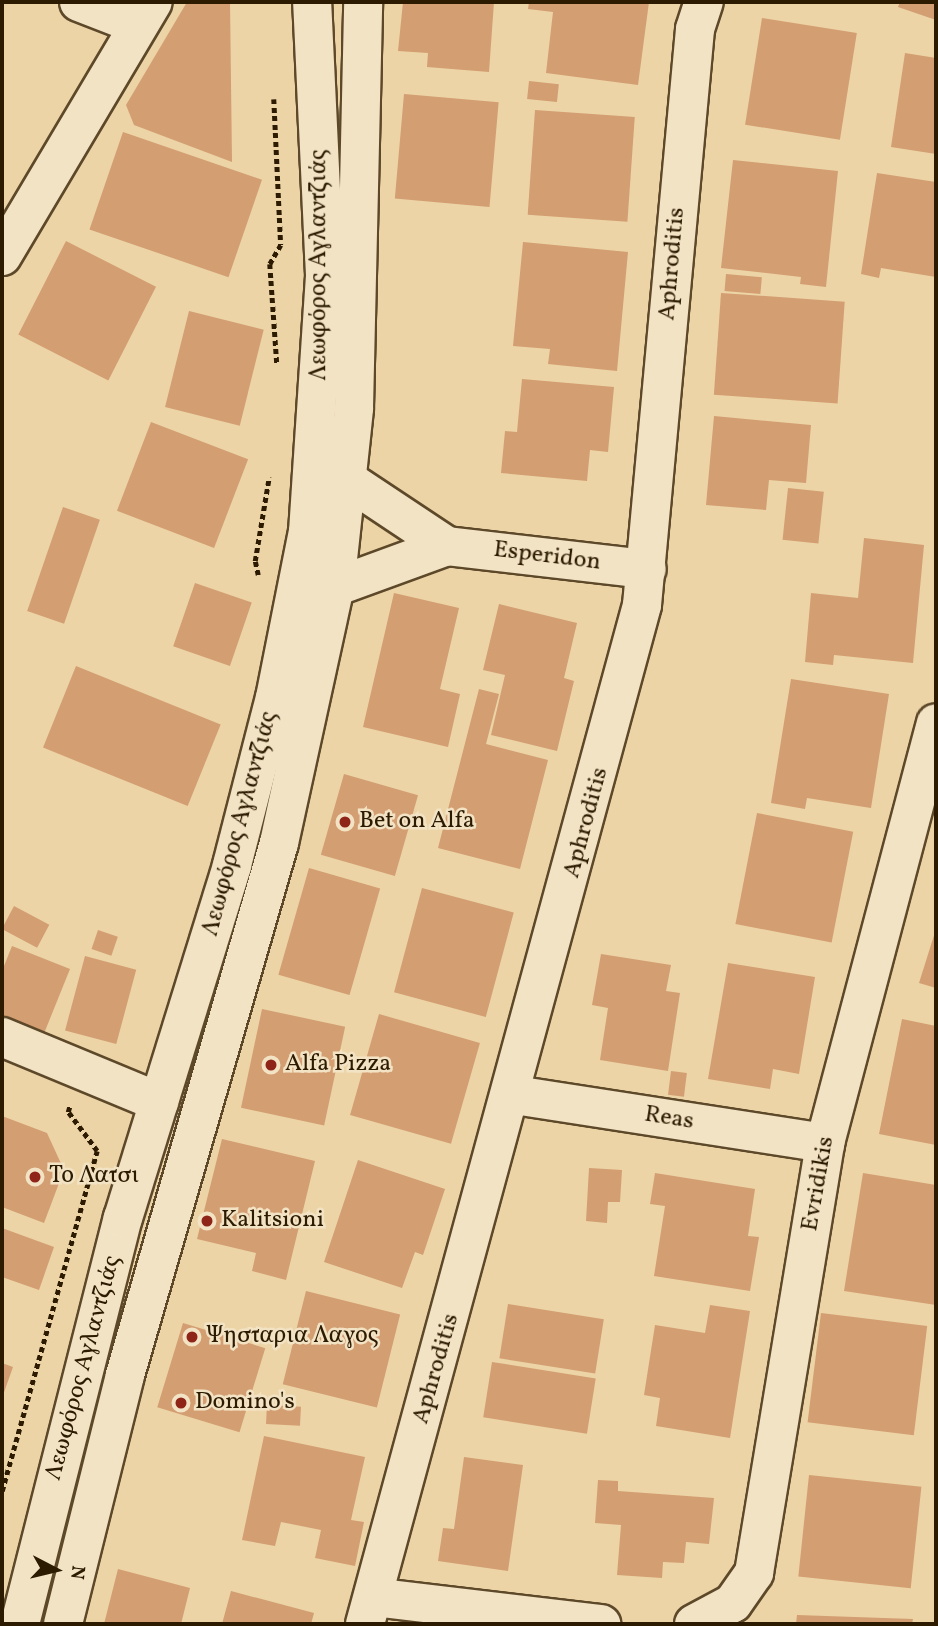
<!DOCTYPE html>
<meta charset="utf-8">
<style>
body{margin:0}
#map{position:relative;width:938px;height:1626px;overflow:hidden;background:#ecd4a6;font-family:Vollkorn,serif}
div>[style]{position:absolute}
.building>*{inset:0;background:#d39e71;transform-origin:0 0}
.path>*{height:4.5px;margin-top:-2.25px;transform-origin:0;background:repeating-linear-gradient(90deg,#2d1b01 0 5px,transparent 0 8.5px)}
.roads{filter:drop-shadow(2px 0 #5d492a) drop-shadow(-2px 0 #5d492a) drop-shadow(0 2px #5d492a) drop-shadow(0 -2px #5d492a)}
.minor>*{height:38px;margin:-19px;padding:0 19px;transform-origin:19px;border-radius:19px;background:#f3e3c5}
.secondary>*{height:38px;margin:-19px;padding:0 19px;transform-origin:19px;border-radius:19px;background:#f3e3c5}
.dots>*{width:19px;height:19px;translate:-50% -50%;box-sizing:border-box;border:4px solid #f3e3c5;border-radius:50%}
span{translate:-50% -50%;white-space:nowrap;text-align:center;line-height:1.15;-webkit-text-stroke:5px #f3e3c5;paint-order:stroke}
.street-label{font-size:24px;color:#2d1b01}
.poi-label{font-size:24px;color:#2d1b01}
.left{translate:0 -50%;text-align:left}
.frame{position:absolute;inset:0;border:4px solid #2d1b01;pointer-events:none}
.north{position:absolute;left:21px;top:1535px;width:70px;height:70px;-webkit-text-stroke:5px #f3e3c5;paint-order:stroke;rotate:97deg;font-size:19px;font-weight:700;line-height:28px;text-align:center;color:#2d1b01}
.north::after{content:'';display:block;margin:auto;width:24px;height:32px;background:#2d1b01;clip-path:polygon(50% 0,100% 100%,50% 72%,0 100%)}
</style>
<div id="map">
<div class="building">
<i style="clip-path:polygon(187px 2px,230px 2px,232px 162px,134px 125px,126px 105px)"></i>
<i style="clip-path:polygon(403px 2px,494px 2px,489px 72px,427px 67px,428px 53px,398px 51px)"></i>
<i style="clip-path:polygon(529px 2px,649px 2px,638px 85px,546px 73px,553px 12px,528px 9px)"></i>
<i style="clip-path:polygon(900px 2px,936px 2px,936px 20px,898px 7px)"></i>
<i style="left:762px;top:18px;width:96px;height:108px;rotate:9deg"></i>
<i style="clip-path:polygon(905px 53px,936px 58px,936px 154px,891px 147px)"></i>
<i style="left:529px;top:81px;width:30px;height:18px;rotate:6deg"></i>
<i style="left:404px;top:94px;width:95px;height:105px;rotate:5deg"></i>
<i style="left:535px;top:110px;width:100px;height:105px;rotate:4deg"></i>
<i style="left:123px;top:132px;width:147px;height:103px;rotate:19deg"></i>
<i style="clip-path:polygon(733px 160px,838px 171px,826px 287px,800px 284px,801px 277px,721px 268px)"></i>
<i style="clip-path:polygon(877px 173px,936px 182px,936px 277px,881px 268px,879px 278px,861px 274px)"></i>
<i style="left:66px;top:241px;width:101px;height:105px;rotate:27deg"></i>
<i style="clip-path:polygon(523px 242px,628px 252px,617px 371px,548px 364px,550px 349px,513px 346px)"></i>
<i style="left:726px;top:274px;width:36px;height:17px;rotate:5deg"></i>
<i style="left:721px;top:293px;width:124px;height:102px;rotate:4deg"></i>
<i style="left:189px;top:311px;width:77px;height:99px;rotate:14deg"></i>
<i style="clip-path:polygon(522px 379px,614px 387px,608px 452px,590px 450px,587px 481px,501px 473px,505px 431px,517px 432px)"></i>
<i style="clip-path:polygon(714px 416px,811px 425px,806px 483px,769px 480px,766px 510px,706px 505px)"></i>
<i style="left:151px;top:422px;width:104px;height:95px;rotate:21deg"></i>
<i style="left:788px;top:488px;width:36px;height:52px;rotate:6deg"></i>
<i style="left:63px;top:507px;width:39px;height:110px;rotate:19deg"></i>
<i style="clip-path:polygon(864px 538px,924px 545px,913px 663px,834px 655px,833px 665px,805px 662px,811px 593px,858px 598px)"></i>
<i style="left:195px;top:583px;width:60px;height:67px;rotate:19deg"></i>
<i style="clip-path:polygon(394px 593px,459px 608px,440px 689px,460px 694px,448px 747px,363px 727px)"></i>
<i style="clip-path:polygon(499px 604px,577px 623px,564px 678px,574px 681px,557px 751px,491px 735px,505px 675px,483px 670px)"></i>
<i style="left:76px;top:666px;width:156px;height:88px;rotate:22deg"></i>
<i style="clip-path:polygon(791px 679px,889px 694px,871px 808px,807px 798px,805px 809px,771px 803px)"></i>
<i style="clip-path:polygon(479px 689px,499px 694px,486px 744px,548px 760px,520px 869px,438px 848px)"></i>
<i style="left:344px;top:774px;width:77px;height:84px;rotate:16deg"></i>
<i style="left:757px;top:813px;width:98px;height:113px;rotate:11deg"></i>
<i style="left:309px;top:868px;width:74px;height:111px;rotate:16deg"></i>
<i style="left:422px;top:888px;width:95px;height:108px;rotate:15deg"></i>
<i style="left:14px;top:906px;width:40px;height:26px;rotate:28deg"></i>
<i style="clip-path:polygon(936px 929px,936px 988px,919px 983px)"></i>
<i style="left:98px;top:930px;width:21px;height:20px;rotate:19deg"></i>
<i style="clip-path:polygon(12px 946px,70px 969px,41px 1041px,2px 1025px,2px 971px)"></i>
<i style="clip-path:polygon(601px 954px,671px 965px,666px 991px,680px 993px,668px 1071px,600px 1060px,608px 1008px,592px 1005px)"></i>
<i style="left:85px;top:956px;width:53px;height:77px;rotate:15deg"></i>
<i style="clip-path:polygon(728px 963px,815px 977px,799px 1074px,773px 1069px,770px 1089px,708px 1079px)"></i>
<i style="left:262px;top:1009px;width:85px;height:101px;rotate:12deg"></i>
<i style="left:379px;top:1014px;width:105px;height:105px;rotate:16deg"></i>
<i style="clip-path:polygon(902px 1019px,936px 1026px,936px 1145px,879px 1134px)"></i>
<i style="left:671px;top:1071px;width:16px;height:24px;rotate:7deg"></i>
<i style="clip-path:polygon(2px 1116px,47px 1133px,64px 1170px,44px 1223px,2px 1207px)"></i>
<i style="clip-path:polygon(222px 1139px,315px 1161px,286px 1280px,252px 1271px,256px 1253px,197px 1239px)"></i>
<i style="clip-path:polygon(358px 1160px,445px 1189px,423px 1255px,415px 1252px,402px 1288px,324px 1262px)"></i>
<i style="clip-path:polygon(589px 1168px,622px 1170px,620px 1202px,608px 1202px,607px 1223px,586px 1221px)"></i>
<i style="clip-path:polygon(655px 1173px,755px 1189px,748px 1236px,759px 1237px,750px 1291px,654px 1276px,665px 1206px,650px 1204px)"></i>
<i style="clip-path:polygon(863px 1173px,936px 1185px,936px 1305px,844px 1291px)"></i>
<i style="clip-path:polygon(2px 1228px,54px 1247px,39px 1290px,2px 1277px)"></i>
<i style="left:306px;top:1291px;width:97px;height:96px;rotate:14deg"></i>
<i style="left:508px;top:1304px;width:97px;height:55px;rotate:9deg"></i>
<i style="clip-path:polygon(710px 1305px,750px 1311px,730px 1438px,656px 1426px,660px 1398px,644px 1395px,655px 1325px,705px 1333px)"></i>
<i style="left:821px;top:1313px;width:107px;height:110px;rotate:7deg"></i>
<i style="left:183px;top:1323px;width:86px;height:88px;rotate:17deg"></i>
<i style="left:492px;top:1362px;width:105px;height:56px;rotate:9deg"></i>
<i style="clip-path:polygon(2px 1363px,13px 1367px,2px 1398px)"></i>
<i style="left:267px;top:1405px;width:34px;height:19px;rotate:3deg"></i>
<i style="clip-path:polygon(264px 1436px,365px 1457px,351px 1520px,364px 1522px,355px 1566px,315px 1558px,321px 1530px,281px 1522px,275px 1546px,242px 1540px)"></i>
<i style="clip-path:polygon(464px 1457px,523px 1465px,508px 1571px,438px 1561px,443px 1528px,454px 1529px)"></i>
<i style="left:809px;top:1475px;width:113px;height:102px;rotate:6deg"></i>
<i style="clip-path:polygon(598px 1480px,618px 1481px,618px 1491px,714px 1498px,709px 1544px,686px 1542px,684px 1563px,663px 1562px,662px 1578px,617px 1575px,621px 1525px,595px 1523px)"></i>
<i style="clip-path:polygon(118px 1569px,190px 1588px,181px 1624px,104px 1624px)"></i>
<i style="clip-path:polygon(231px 1591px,314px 1613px,311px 1624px,222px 1624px)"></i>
<i style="clip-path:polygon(797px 1615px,913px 1619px,912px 1624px,796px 1624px)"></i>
</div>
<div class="path">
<i style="left:274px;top:99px;width:146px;rotate:87.3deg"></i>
<i style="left:281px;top:245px;width:22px;rotate:120deg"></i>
<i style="left:270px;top:264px;width:99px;rotate:86deg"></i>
<i style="left:258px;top:575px;width:14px;rotate:-102deg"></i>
<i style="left:255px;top:561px;width:85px;rotate:-80.5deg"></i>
<i style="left:2px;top:1491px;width:353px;rotate:-74.4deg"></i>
<i style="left:97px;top:1151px;width:49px;rotate:-126.6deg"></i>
<i style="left:68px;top:1112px;width:7px;rotate:-74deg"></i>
</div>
<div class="roads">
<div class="minor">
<i style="left:79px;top:2px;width:63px;rotate:21.3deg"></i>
<i style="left:2px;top:256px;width:295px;rotate:-59.3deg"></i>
<i style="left:349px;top:481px;width:118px;rotate:33.6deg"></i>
<i style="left:335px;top:587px;width:119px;rotate:-20.1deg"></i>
<i style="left:447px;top:546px;width:201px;rotate:6.6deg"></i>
<i style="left:2px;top:1037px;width:170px;rotate:22.5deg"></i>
<i style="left:514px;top:1095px;width:315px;rotate:8.8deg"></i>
<i style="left:373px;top:1597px;width:230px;rotate:6.8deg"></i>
<i style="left:365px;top:1624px;width:1056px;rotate:-74.79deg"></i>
<i style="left:642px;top:605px;width:578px;rotate:-84.74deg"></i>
<i style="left:695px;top:29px;width:28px;rotate:-72deg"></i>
<i style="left:694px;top:1624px;width:44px;rotate:-28.3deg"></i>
<i style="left:733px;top:1603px;width:37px;rotate:-55deg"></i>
<i style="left:754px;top:1573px;width:436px;rotate:-80.6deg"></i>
<i style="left:825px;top:1143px;width:434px;rotate:-75.2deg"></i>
</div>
<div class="secondary">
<i style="left:20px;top:1624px;width:419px;rotate:-75.8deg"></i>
<i style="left:123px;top:1218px;width:369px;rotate:-72.8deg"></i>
<i style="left:232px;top:865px;width:172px;rotate:-75.6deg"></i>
<i style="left:275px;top:698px;width:169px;rotate:-78.8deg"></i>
<i style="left:308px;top:532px;width:258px;rotate:-86.2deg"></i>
<i style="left:325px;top:275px;width:273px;rotate:-92.7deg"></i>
<i style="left:63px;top:1624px;width:257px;rotate:-76deg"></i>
<i style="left:125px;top:1375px;width:554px;rotate:-73.86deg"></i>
<i style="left:279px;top:843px;width:262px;rotate:-77.7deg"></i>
<i style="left:335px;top:587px;width:180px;rotate:-83.9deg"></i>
<i style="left:354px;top:408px;width:406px;rotate:-88.7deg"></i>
</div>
</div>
<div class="dots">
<i style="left:345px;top:822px;background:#8f2418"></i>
<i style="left:271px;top:1065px;background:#8f2418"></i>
<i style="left:35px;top:1177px;background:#8f2418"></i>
<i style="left:207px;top:1221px;background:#8f2418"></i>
<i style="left:192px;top:1337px;background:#8f2418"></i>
<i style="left:181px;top:1403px;background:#8f2418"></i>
</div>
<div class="street-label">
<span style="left:673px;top:264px;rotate:-85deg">Aphroditis</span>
<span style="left:320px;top:265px;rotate:-90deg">Λεωφόρος Αγλαντζιάς</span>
<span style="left:547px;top:557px;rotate:7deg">Esperidon</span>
<span style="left:587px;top:823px;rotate:-75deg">Aphroditis</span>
<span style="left:241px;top:824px;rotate:-75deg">Λεωφόρος Αγλαντζιάς</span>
<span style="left:669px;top:1119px;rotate:9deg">Reas</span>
<span style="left:819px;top:1184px;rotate:-80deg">Evridikis</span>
<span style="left:84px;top:1368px;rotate:-75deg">Λεωφόρος Αγλαντζιάς</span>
<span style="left:437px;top:1369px;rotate:-74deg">Aphroditis</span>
</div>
<div class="poi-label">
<span class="left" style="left:359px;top:822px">Bet on Alfa</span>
<span class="left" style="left:285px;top:1065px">Alfa Pizza</span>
<span class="left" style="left:49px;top:1177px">Το Λατσι</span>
<span class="left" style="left:221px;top:1221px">Kalitsioni</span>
<span class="left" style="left:206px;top:1337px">Ψησταρια Λαγος</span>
<span class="left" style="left:195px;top:1403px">Domino's</span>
</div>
<div class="frame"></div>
<div class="north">N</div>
</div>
